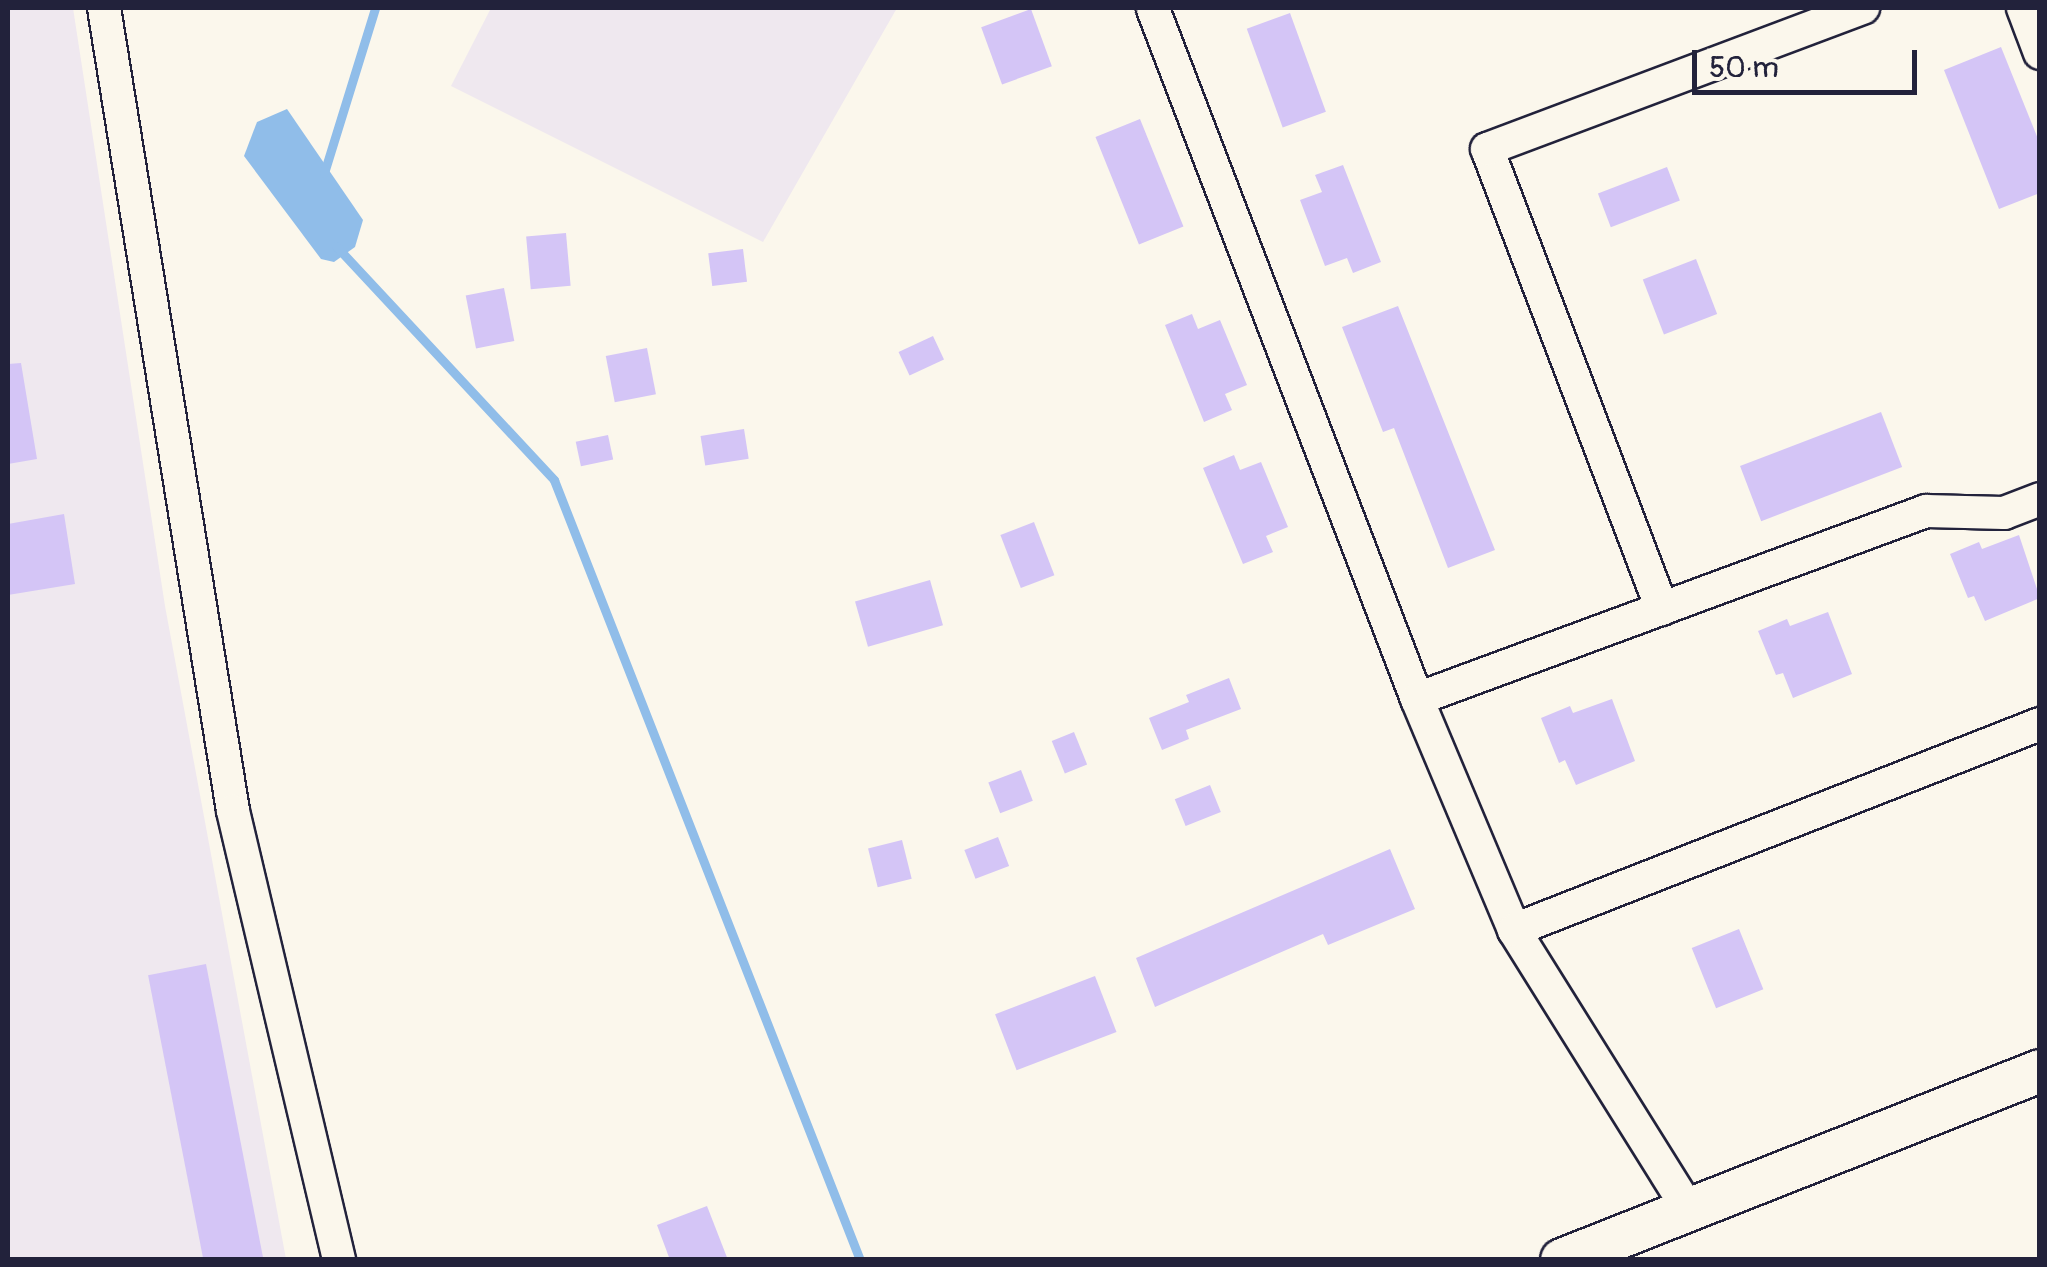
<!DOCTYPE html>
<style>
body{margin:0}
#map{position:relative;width:2047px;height:1267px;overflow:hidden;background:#fbf7ec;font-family:Pangolin,sans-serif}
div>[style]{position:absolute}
.built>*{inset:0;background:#efe8ef}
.water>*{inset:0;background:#90bde9}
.stream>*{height:9px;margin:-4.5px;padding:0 4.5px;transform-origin:4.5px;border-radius:4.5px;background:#90bde9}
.building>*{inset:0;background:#d4c5f6;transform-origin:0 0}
.roads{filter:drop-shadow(2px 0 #22223b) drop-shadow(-2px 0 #22223b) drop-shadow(0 2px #22223b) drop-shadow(0 -2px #22223b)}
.minor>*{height:32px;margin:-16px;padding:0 16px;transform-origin:16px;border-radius:16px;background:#fbf7ec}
.major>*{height:42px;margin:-21px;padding:0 21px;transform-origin:21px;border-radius:21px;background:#fbf7ec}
span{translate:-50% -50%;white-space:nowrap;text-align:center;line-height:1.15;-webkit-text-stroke:9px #fbf7ec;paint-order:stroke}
.frame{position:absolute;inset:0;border:10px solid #22223b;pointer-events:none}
.scale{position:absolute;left:1692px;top:50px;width:225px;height:45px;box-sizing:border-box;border:5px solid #22223b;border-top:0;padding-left:12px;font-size:30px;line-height:35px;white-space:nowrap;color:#22223b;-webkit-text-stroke:8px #fbf7ec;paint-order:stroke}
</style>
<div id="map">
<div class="built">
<i style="clip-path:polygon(8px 8px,73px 8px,165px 606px,286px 1259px,8px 1259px)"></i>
<i style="clip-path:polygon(491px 8px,897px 8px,763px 242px,451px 86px)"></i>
</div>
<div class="water">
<i style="clip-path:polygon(287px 109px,363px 220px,355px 247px,334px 262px,321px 259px,244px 156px,257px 122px)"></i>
</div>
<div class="stream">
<i style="left:324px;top:173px;width:173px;rotate:-72.8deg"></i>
<i style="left:336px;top:246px;width:320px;rotate:47deg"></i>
<i style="left:554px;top:480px;width:838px;rotate:68.58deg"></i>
</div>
<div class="building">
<i style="left:1031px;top:9px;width:61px;height:53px;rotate:70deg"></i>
<i style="left:1290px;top:13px;width:105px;height:46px;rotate:70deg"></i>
<i style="clip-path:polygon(2001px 47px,2040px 144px,2040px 193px,1999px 209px,1944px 70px)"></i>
<i style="left:1140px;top:119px;width:116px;height:48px;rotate:68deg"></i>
<i style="clip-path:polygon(1343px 165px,1381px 262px,1353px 273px,1347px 258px,1325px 266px,1300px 200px,1322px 192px,1315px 175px)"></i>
<i style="left:1667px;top:167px;width:36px;height:74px;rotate:69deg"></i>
<i style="left:566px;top:233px;width:53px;height:40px;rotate:85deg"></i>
<i style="left:743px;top:249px;width:33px;height:35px;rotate:83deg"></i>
<i style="left:1696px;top:259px;width:59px;height:57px;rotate:69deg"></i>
<i style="left:504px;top:288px;width:54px;height:39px;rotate:79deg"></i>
<i style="clip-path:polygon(1398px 306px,1495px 550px,1448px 568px,1394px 428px,1383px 432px,1342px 327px)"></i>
<i style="clip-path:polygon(1192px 314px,1198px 329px,1220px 320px,1247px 385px,1225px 394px,1232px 410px,1204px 422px,1165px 325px)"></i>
<i style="left:933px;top:336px;width:26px;height:38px;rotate:65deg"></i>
<i style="left:647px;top:348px;width:47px;height:42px;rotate:79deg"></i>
<i style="clip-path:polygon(21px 363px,37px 459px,8px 464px,8px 364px)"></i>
<i style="left:1881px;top:412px;width:59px;height:151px;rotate:69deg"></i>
<i style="left:744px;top:429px;width:30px;height:44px;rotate:81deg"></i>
<i style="left:608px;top:435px;width:25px;height:33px;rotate:78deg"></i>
<i style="clip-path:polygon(1234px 455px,1240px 470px,1261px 462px,1288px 527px,1266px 536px,1273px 552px,1243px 564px,1203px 468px)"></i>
<i style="clip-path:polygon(64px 514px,75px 584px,8px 595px,8px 524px)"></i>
<i style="left:1034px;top:522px;width:57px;height:36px;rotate:69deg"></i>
<i style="clip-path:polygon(2019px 535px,2040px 598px,1985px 621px,1974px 596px,1968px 598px,1950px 554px,1979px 542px,1982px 549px)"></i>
<i style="left:930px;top:580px;width:47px;height:78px;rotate:74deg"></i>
<i style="clip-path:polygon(1828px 612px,1852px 674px,1793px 698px,1783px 673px,1776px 675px,1758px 631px,1787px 619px,1790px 626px)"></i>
<i style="clip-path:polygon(1229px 678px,1241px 709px,1186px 730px,1189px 739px,1162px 750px,1149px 718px,1189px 702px,1186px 695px)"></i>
<i style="clip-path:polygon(1612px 699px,1635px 761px,1576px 785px,1565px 760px,1559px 763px,1541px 718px,1570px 706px,1573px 713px)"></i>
<i style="left:1074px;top:732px;width:35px;height:24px;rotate:68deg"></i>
<i style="left:1021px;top:770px;width:33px;height:35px;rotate:69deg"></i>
<i style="left:1210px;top:785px;width:29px;height:38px;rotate:68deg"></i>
<i style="left:998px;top:837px;width:31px;height:36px;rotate:69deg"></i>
<i style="left:902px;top:840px;width:40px;height:35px;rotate:76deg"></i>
<i style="clip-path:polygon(1390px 849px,1415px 909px,1328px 945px,1323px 934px,1155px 1007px,1136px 958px)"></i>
<i style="left:1739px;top:929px;width:65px;height:51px;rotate:68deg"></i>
<i style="left:206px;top:964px;width:302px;height:59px;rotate:79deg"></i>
<i style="left:1095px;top:976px;width:60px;height:107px;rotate:69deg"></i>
<i style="clip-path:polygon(707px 1206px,728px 1260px,670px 1260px,657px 1225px)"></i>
</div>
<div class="roads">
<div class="minor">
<i style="left:104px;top:8px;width:813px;rotate:80.87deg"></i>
<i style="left:233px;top:811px;width:461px;rotate:76.7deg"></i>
<i style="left:2023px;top:8px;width:48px;rotate:69.3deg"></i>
<i style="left:1153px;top:9px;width:739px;rotate:69.06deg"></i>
<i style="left:1417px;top:699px;width:251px;rotate:67.2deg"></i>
<i style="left:1514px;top:930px;width:330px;rotate:58deg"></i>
<i style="left:1662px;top:609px;width:492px;rotate:-110.8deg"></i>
<i style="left:1487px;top:149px;width:402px;rotate:-20.6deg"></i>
<i style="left:1417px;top:699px;width:543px;rotate:-20.27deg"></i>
<i style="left:1926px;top:511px;width:78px;rotate:1.5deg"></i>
<i style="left:2004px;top:513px;width:39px;rotate:-21deg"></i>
<i style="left:1514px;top:930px;width:565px;rotate:-21.39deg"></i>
</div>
<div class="major">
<i style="left:1562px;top:1260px;width:514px;rotate:-21.57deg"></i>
</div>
</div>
<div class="frame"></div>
<div class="scale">50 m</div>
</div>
